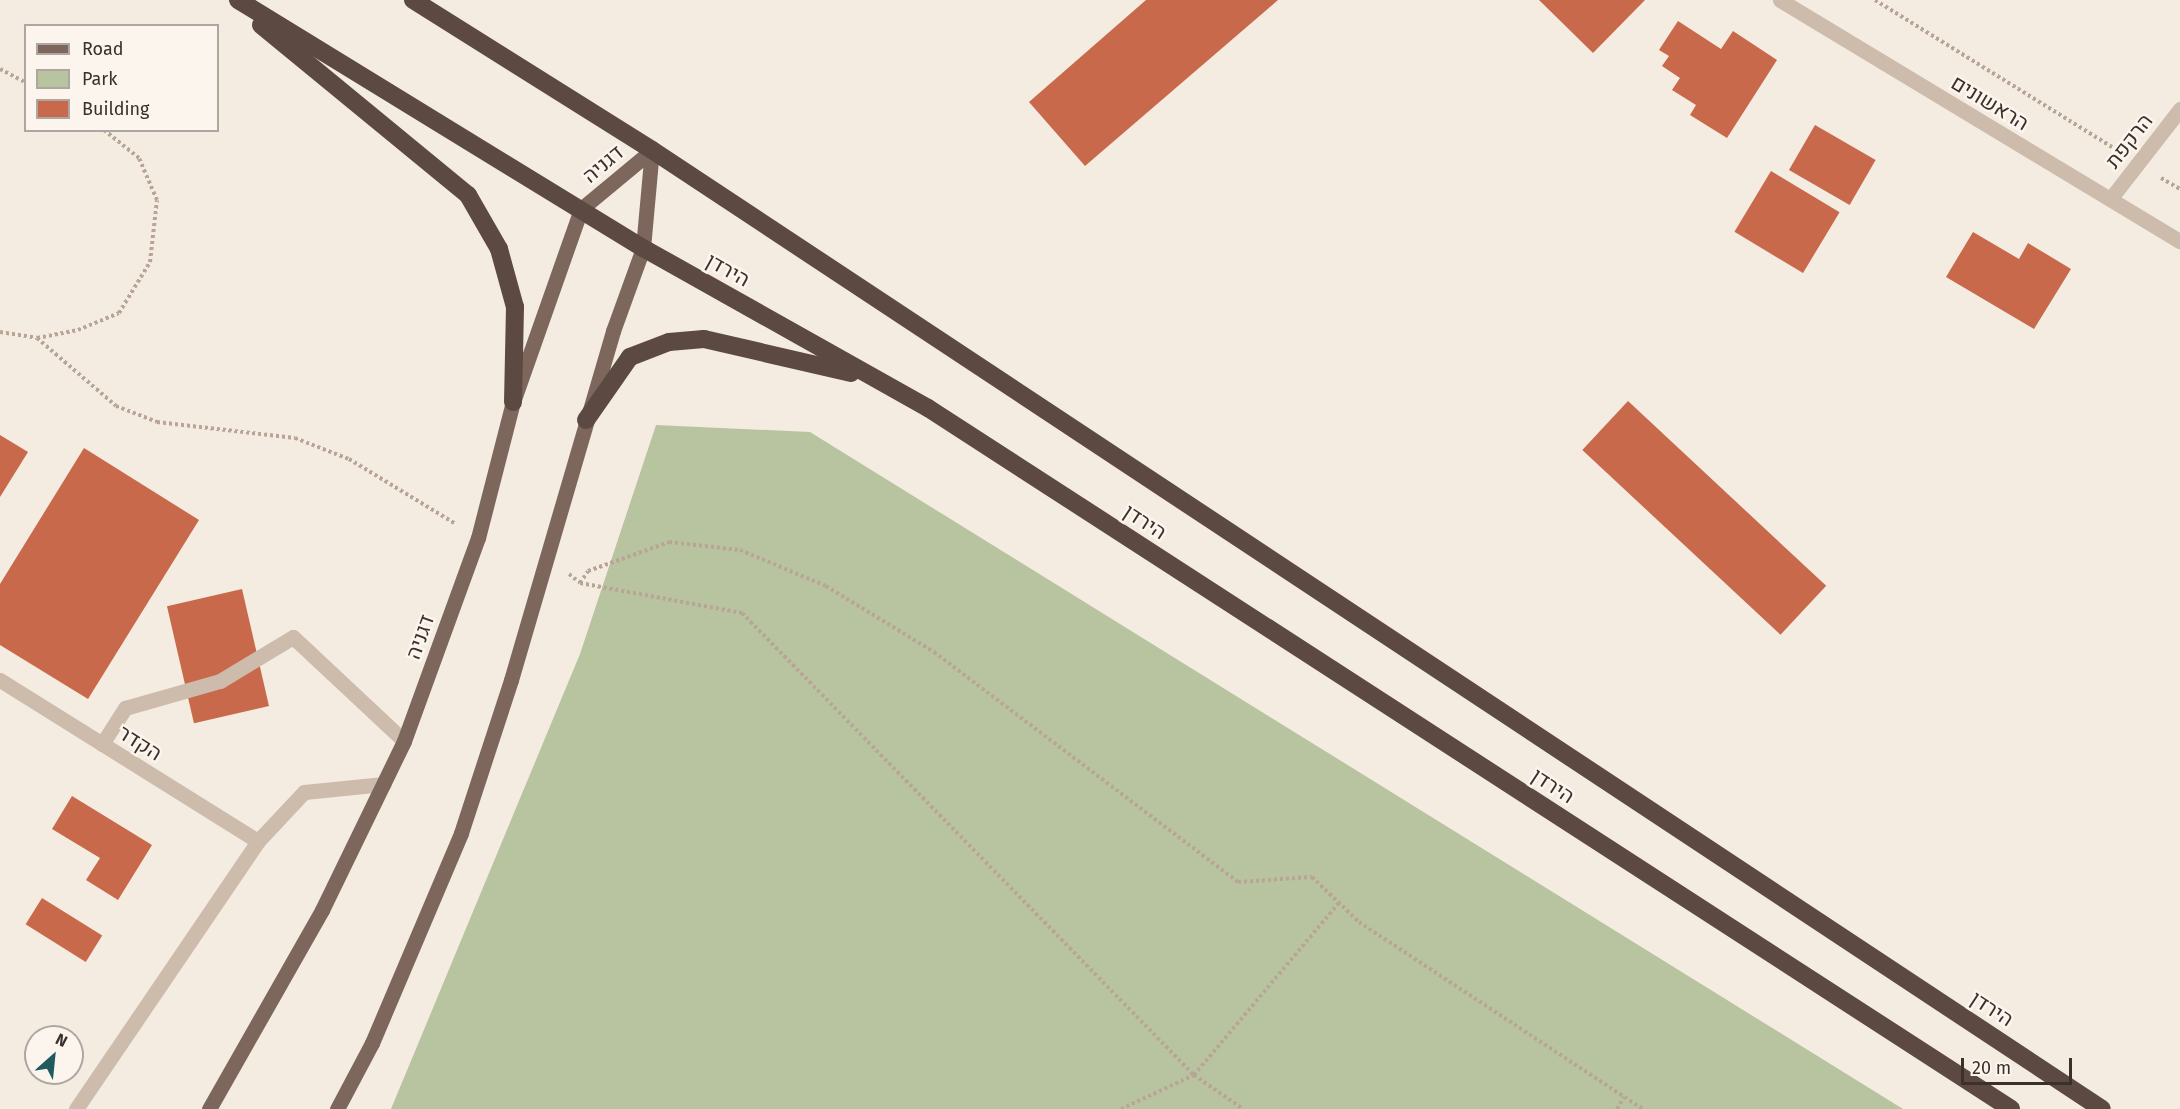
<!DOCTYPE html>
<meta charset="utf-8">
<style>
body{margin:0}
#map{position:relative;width:2180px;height:1109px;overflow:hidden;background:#f4ebe1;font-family:"Fira Sans",Heebo,sans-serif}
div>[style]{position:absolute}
.green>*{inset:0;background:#b8c4a0}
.building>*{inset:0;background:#c8694b;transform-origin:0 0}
.path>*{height:4px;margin-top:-2px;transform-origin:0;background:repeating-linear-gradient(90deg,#b9a596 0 3px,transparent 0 6px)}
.minor>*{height:15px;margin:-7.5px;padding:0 7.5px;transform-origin:7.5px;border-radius:7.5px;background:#cdbbac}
.major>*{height:15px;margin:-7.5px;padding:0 7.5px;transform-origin:7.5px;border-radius:7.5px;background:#7d675c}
.highway>*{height:18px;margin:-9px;padding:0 9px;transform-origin:9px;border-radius:9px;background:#5c4a42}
span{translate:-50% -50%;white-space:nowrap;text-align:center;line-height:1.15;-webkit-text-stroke:5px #fbf5ee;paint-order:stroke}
.street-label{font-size:21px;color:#3b302b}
.legend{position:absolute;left:24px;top:24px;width:195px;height:108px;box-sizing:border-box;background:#fbf5ee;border:2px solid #aea6a0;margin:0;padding:8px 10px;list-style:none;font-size:18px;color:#3b302b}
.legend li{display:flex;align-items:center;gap:12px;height:30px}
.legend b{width:30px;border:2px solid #aea6a0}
.north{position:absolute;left:24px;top:1025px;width:60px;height:60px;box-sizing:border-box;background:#fbf5ee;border:2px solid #aea6a0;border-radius:50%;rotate:27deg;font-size:16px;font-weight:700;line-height:24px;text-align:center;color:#3b302b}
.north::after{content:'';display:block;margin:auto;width:21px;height:27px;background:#1f5a5e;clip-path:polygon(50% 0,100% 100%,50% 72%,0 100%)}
.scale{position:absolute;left:1961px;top:1058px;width:111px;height:27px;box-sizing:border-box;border:3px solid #3b302b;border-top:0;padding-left:8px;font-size:18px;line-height:21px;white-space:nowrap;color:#3b302b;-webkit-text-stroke:4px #fbf5ee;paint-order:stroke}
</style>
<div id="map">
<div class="green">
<i style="clip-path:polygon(656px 425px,810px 432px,1903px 1109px,391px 1109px,580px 654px)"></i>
</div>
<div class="building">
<i style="clip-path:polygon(1146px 0,1278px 0,1085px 166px,1029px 102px)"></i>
<i style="clip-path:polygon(1539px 0,1645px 0,1593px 53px)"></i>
<i style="clip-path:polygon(1678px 21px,1721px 49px,1733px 31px,1777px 60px,1727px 138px,1690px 115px,1696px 105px,1672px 90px,1680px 78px,1662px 66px,1669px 56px,1659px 50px)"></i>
<i style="left:1815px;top:125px;width:70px;height:52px;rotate:30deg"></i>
<i style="left:1771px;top:171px;width:80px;height:71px;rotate:31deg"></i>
<i style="clip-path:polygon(1973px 232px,2019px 259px,2028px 243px,2071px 269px,2034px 329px,1946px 277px)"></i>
<i style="left:1628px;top:401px;width:271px;height:67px;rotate:43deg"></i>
<i style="clip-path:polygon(0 435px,28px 452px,0 497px)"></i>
<i style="clip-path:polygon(84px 448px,199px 520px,88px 699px,0 645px,0 584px)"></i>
<i style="left:242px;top:589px;width:120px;height:77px;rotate:77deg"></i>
<i style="clip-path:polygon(72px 796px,152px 845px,118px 900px,86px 880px,100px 858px,52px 829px)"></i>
<i style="left:42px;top:898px;width:71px;height:31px;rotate:32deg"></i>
</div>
<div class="path">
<i style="left:1875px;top:0;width:285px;rotate:31.8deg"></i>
<i style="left:0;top:69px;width:30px;rotate:28deg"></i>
<i style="left:2161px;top:178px;width:22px;rotate:30deg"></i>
<i style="left:0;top:332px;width:37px;rotate:9deg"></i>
<i style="left:37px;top:338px;width:42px;rotate:-11deg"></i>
<i style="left:78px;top:330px;width:44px;rotate:-22.5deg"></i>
<i style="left:119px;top:313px;width:60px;rotate:-58.7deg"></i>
<i style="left:150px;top:262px;width:62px;rotate:-83.6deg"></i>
<i style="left:157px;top:200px;width:46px;rotate:-113.2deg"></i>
<i style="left:139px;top:158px;width:45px;rotate:-141.3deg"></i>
<i style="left:37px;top:338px;width:104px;rotate:40.7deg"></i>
<i style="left:116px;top:406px;width:44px;rotate:21.3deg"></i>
<i style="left:157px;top:422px;width:139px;rotate:6.6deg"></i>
<i style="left:295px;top:438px;width:58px;rotate:21.3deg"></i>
<i style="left:349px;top:459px;width:125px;rotate:31.3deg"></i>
<i style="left:569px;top:574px;width:14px;rotate:39deg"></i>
<i style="left:580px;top:583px;width:165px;rotate:10.5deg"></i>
<i style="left:742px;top:613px;width:646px;rotate:45.63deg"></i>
<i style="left:1194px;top:1075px;width:60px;rotate:34.8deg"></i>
<i style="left:580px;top:583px;width:14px;rotate:-56deg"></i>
<i style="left:588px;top:571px;width:86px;rotate:-19.7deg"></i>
<i style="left:669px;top:542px;width:71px;rotate:6.4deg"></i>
<i style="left:740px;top:550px;width:93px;rotate:22.7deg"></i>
<i style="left:826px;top:586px;width:127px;rotate:31.4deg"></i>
<i style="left:934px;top:652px;width:381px;rotate:37.1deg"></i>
<i style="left:1238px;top:882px;width:74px;rotate:-3.9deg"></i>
<i style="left:1312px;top:877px;width:65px;rotate:43.8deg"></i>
<i style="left:1359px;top:922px;width:340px;rotate:33.4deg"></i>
<i style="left:1121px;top:1109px;width:81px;rotate:-25deg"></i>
<i style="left:1194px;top:1075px;width:225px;rotate:-49.9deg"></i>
<i style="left:1617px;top:1109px;width:14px;rotate:-60deg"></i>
</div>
<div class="minor">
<i style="left:1780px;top:0;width:467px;rotate:31.1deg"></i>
<i style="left:2111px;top:198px;width:113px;rotate:-52.2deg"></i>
<i style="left:0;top:680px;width:304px;rotate:32deg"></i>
<i style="left:102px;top:744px;width:43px;rotate:-57.4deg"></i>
<i style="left:125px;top:708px;width:99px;rotate:-15.9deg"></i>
<i style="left:220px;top:681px;width:85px;rotate:-31.1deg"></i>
<i style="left:293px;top:637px;width:152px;rotate:43.1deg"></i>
<i style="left:76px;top:1109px;width:324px;rotate:-55.8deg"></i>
<i style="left:258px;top:841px;width:67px;rotate:-46.8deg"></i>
<i style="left:304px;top:792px;width:80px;rotate:-5.7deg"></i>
</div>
<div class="major">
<i style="left:209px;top:1109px;width:229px;rotate:-60.4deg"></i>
<i style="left:322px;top:910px;width:188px;rotate:-64.1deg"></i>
<i style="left:404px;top:741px;width:216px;rotate:-70deg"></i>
<i style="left:478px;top:538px;width:140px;rotate:-75.6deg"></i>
<i style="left:513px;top:402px;width:205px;rotate:-70.6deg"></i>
<i style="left:581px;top:209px;width:92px;rotate:-39.7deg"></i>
<i style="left:337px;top:1109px;width:75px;rotate:-62.1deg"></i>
<i style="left:372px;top:1043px;width:228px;rotate:-67deg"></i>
<i style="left:461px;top:833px;width:161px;rotate:-71.9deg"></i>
<i style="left:511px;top:680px;width:364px;rotate:-73.7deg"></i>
<i style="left:613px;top:331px;width:88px;rotate:-70.1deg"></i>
<i style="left:643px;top:248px;width:98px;rotate:-84.8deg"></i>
</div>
<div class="highway">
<i style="left:238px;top:0;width:475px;rotate:31.5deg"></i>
<i style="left:643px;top:248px;width:327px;rotate:29.3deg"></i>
<i style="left:928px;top:408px;width:1290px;rotate:32.91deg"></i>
<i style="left:413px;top:0;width:282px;rotate:32.1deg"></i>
<i style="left:652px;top:150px;width:1738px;rotate:33.48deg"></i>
<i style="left:261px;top:25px;width:268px;rotate:39.4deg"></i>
<i style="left:468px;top:195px;width:62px;rotate:60.1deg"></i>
<i style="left:499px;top:249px;width:60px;rotate:74.6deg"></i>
<i style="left:515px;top:307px;width:95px;rotate:91.2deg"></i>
<i style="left:586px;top:420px;width:77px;rotate:-55.1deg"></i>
<i style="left:630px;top:357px;width:42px;rotate:-21deg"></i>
<i style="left:669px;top:342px;width:35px;rotate:-5deg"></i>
<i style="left:704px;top:339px;width:151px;rotate:13deg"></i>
</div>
<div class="street-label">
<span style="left:1990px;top:103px;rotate:31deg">הראשונים</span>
<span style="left:2129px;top:141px;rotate:-52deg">הרקפת</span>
<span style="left:603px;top:164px;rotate:-40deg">דגניה</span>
<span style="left:728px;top:270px;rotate:29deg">הירדן</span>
<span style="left:1145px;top:522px;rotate:33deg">הירדן</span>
<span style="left:420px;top:637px;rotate:-70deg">דגניה</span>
<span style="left:140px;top:743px;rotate:32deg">הקדר</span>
<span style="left:1553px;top:786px;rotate:33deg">הירדן</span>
<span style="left:1992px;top:1009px;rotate:33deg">הירדן</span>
</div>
<ul class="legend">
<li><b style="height:8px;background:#7d675c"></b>Road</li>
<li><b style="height:16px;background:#b8c4a0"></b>Park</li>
<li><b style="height:16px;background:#c8694b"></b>Building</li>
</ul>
<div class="north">N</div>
<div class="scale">20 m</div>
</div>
